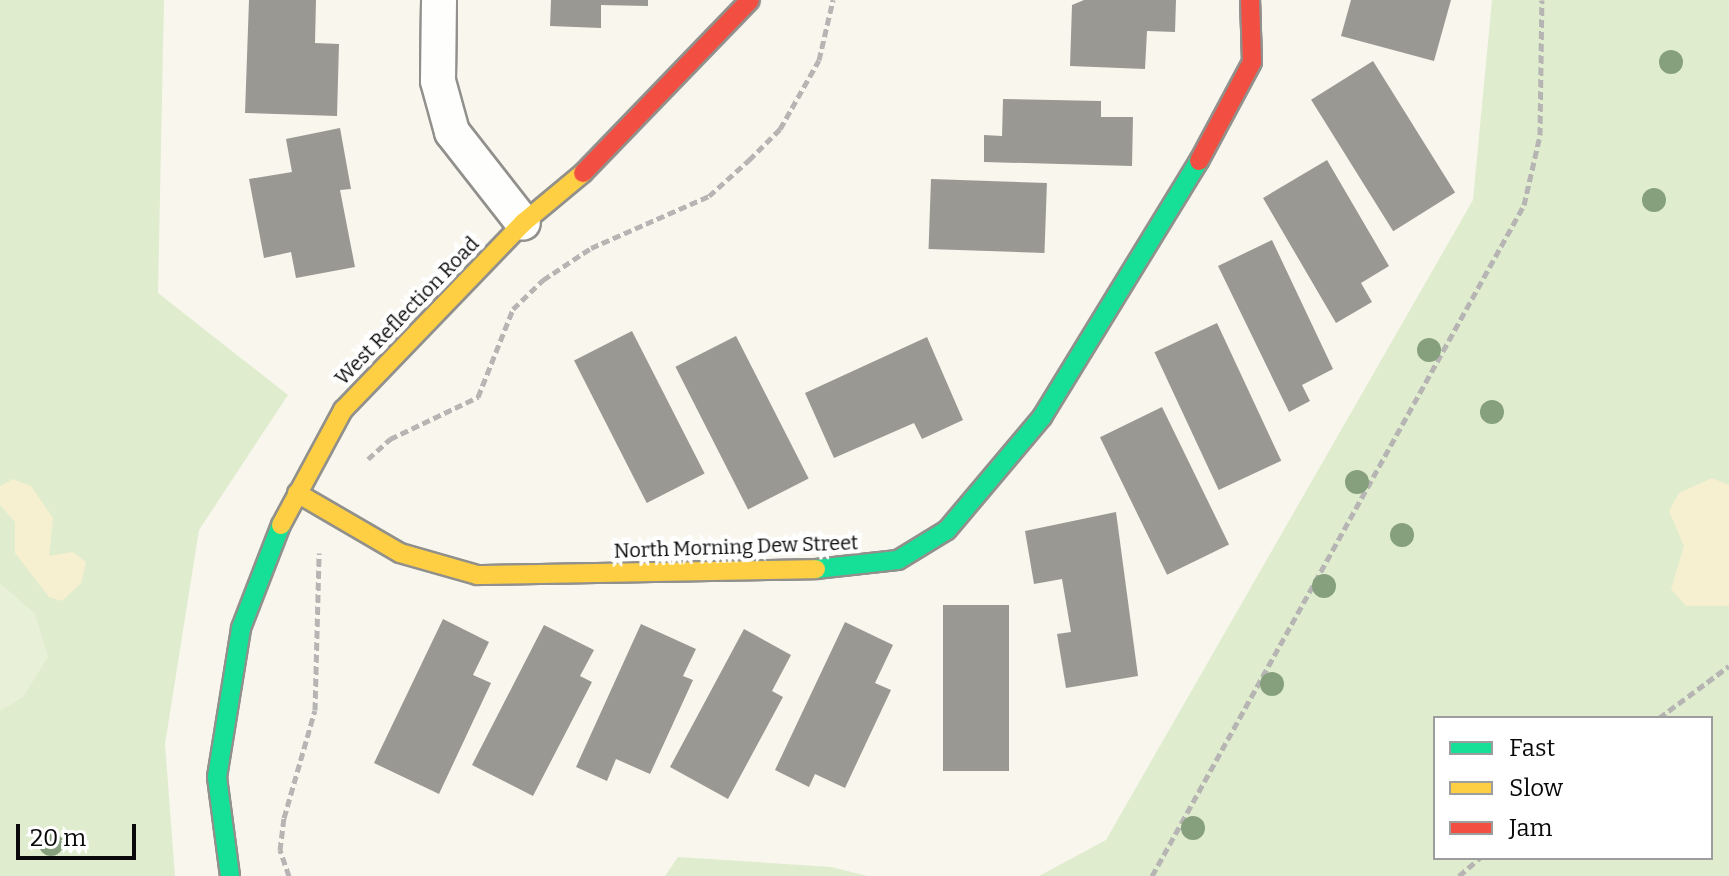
<!DOCTYPE html>
<style>
body{margin:0}
#map{position:relative;width:1729px;height:876px;overflow:hidden;background:#f8f6ed;font-family:Bitter,serif}
div>[style]{position:absolute}
.green>*{inset:0;background:#dfecce}
.sand>*{inset:0;background:#f6f0d0}
.pitch>*{inset:0;background:#e9f0d8}
.building>*{inset:0;background:#9a9893;transform-origin:0 0}
.path>*{height:5px;margin-top:-2.5px;transform-origin:0;background:repeating-linear-gradient(90deg,#b6b5b4 0 8px,transparent 0 12px)}
.roads{filter:drop-shadow(2px 0 #91908c) drop-shadow(-2px 0 #91908c) drop-shadow(0 2px #91908c) drop-shadow(0 -2px #91908c)}
.street>*{height:34px;margin:-17px;padding:0 17px;transform-origin:17px;border-radius:17px;background:#fefefc}
.fast>*{height:18px;margin:-9px;padding:0 9px;transform-origin:9px;border-radius:9px;background:#16e098}
.slow>*{height:18px;margin:-9px;padding:0 9px;transform-origin:9px;border-radius:9px;background:#ffcf43}
.jam>*{height:18px;margin:-9px;padding:0 9px;transform-origin:9px;border-radius:9px;background:#f24e42}
.trees>*{width:24px;height:24px;margin:-12px;border-radius:50%;background:#86a07d}
span{translate:-50% -50%;white-space:nowrap;text-align:center;line-height:1.15;-webkit-text-stroke:8px #fff;paint-order:stroke}
.street-label{font-size:20px;color:#090909}
.legend{position:absolute;left:1433px;top:716px;width:280px;height:144px;box-sizing:border-box;background:#fff;border:2px solid #9d9d9d;margin:0;padding:10px 14px;list-style:none;font-size:24px;color:#090909}
.legend li{display:flex;align-items:center;gap:16px;height:40px}
.legend b{width:40px;border:2px solid #9d9d9d}
.scale{position:absolute;left:16px;top:824px;width:120px;height:36px;box-sizing:border-box;border:4px solid #090909;border-top:0;padding-left:10px;font-size:24px;line-height:28px;white-space:nowrap;color:#090909;-webkit-text-stroke:6px #fff;paint-order:stroke}
</style>
<div id="map">
<div class="green">
<i style="clip-path:polygon(0 0,164px 0,158px 293px,288px 395px,199px 530px,165px 744px,175px 876px,0 876px)"></i>
<i style="clip-path:polygon(evenodd,1492px 0,1729px 0,1729px 876px,1039px 876px,1106px 840px,1473px 200px,1492px 0,1435px 718px,1711px 718px,1711px 858px,1435px 858px,1435px 718px)"></i>
<i style="clip-path:polygon(678px 857px,831px 867px,867px 876px,665px 876px)"></i>
</div>
<div class="sand">
<i style="clip-path:polygon(1712px 478px,1729px 485px,1729px 606px,1686px 606px,1671px 589px,1684px 546px,1669px 511px,1679px 493px)"></i>
<i style="clip-path:polygon(13px 479px,31px 486px,53px 518px,49px 556px,73px 552px,86px 562px,81px 583px,62px 601px,49px 597px,15px 553px,15px 522px,0 505px,0 486px)"></i>
</div>
<div class="pitch">
<i style="clip-path:polygon(0 583px,35px 614px,48px 657px,23px 697px,0 711px)"></i>
</div>
<div class="building">
<i style="clip-path:polygon(249px 0,316px 0,315px 43px,339px 44px,337px 116px,245px 113px)"></i>
<i style="clip-path:polygon(551px 0,648px 0,648px 6px,601px 5px,601px 28px,550px 26px)"></i>
<i style="clip-path:polygon(1084px 0,1176px 0,1175px 32px,1147px 31px,1145px 69px,1070px 66px,1072px 5px)"></i>
<i style="clip-path:polygon(1351px 0,1451px 0,1434px 61px,1341px 36px)"></i>
<i style="left:1373px;top:61px;width:155px;height:73px;rotate:58deg"></i>
<i style="clip-path:polygon(1003px 99px,1101px 101px,1101px 117px,1133px 117px,1132px 166px,984px 162px,984px 135px,1002px 136px)"></i>
<i style="clip-path:polygon(340px 128px,351px 189px,340px 190px,355px 267px,296px 278px,291px 252px,264px 258px,249px 179px,292px 172px,286px 139px)"></i>
<i style="clip-path:polygon(1327px 160px,1389px 266px,1361px 283px,1372px 302px,1336px 323px,1263px 198px)"></i>
<i style="left:931px;top:179px;width:116px;height:70px;rotate:2deg"></i>
<i style="clip-path:polygon(1272px 240px,1333px 369px,1302px 385px,1310px 401px,1289px 412px,1218px 266px)"></i>
<i style="left:1217px;top:323px;width:152px;height:69px;rotate:65deg"></i>
<i style="left:632px;top:331px;width:160px;height:65px;rotate:63deg"></i>
<i style="left:736px;top:336px;width:160px;height:68px;rotate:63deg"></i>
<i style="clip-path:polygon(927px 337px,963px 420px,922px 439px,914px 423px,834px 458px,805px 393px)"></i>
<i style="left:1162px;top:407px;width:153px;height:69px;rotate:64deg"></i>
<i style="clip-path:polygon(1116px 512px,1138px 676px,1066px 688px,1057px 634px,1071px 632px,1062px 579px,1034px 584px,1025px 531px)"></i>
<i style="left:943px;top:605px;width:66px;height:166px"></i>
<i style="clip-path:polygon(443px 619px,489px 642px,473px 675px,491px 683px,439px 794px,374px 763px)"></i>
<i style="clip-path:polygon(845px 622px,893px 645px,875px 683px,891px 690px,845px 788px,815px 774px,809px 787px,775px 770px)"></i>
<i style="clip-path:polygon(641px 624px,696px 649px,683px 676px,693px 680px,650px 774px,616px 759px,607px 781px,576px 767px)"></i>
<i style="clip-path:polygon(544px 625px,594px 650px,580px 676px,592px 682px,533px 796px,472px 765px)"></i>
<i style="clip-path:polygon(744px 629px,791px 655px,772px 691px,783px 697px,728px 799px,670px 767px)"></i>
</div>
<div class="path">
<i style="left:368px;top:459px;width:30px;rotate:-42deg"></i>
<i style="left:390px;top:439px;width:98px;rotate:-25.5deg"></i>
<i style="left:478px;top:397px;width:95px;rotate:-68.3deg"></i>
<i style="left:513px;top:309px;width:42px;rotate:-44deg"></i>
<i style="left:543px;top:280px;width:58px;rotate:-33.7deg"></i>
<i style="left:591px;top:248px;width:129px;rotate:-23.8deg"></i>
<i style="left:709px;top:196px;width:54px;rotate:-42deg"></i>
<i style="left:749px;top:160px;width:44px;rotate:-45deg"></i>
<i style="left:780px;top:129px;width:79px;rotate:-60.5deg"></i>
<i style="left:819px;top:60px;width:62px;rotate:-76.9deg"></i>
<i style="left:1659px;top:718px;width:87px;rotate:-36.6deg"></i>
<i style="left:289px;top:876px;width:28px;rotate:-109deg"></i>
<i style="left:280px;top:850px;width:32px;rotate:-83deg"></i>
<i style="left:284px;top:818px;width:112px;rotate:-74deg"></i>
<i style="left:315px;top:710px;width:157px;rotate:-88.5deg"></i>
<i style="left:1152px;top:876px;width:767px;rotate:-61deg"></i>
<i style="left:1524px;top:205px;width:72px;rotate:-77.1deg"></i>
<i style="left:1540px;top:135px;width:135px;rotate:-89.2deg"></i>
<i style="left:1459px;top:876px;width:28px;rotate:-41deg"></i>
</div>
<div class="roads">
<div class="street">
<i style="left:439px;top:0;width:81px;rotate:90.7deg"></i>
<i style="left:438px;top:81px;width:53px;rotate:74.6deg"></i>
<i style="left:452px;top:132px;width:115px;rotate:52deg"></i>
</div>
<div class="fast">
<i style="left:816px;top:569px;width:82px;rotate:-6.3deg"></i>
<i style="left:898px;top:560px;width:57px;rotate:-31.5deg"></i>
<i style="left:947px;top:530px;width:148px;rotate:-49.9deg"></i>
<i style="left:1042px;top:417px;width:300px;rotate:-58.5deg"></i>
<i style="left:230px;top:876px;width:100px;rotate:-97.5deg"></i>
<i style="left:217px;top:777px;width:151px;rotate:-80.8deg"></i>
<i style="left:241px;top:628px;width:110px;rotate:-68.8deg"></i>
</div>
<div class="slow">
<i style="left:297px;top:493px;width:119px;rotate:30.2deg"></i>
<i style="left:400px;top:553px;width:80px;rotate:15.9deg"></i>
<i style="left:477px;top:575px;width:339px;rotate:-1deg"></i>
<i style="left:281px;top:525px;width:131px;rotate:-61.7deg"></i>
<i style="left:343px;top:410px;width:260px;rotate:-46.1deg"></i>
<i style="left:523px;top:223px;width:78px;rotate:-39.8deg"></i>
</div>
<div class="jam">
<i style="left:1199px;top:161px;width:112px;rotate:-61.8deg"></i>
<i style="left:1252px;top:62px;width:62px;rotate:-91.8deg"></i>
<i style="left:583px;top:173px;width:240px;rotate:-46deg"></i>
</div>
</div>
<div class="trees">
<i style="left:1671px;top:62px"></i>
<i style="left:1654px;top:200px"></i>
<i style="left:1429px;top:350px"></i>
<i style="left:1492px;top:412px"></i>
<i style="left:1357px;top:482px"></i>
<i style="left:1402px;top:535px"></i>
<i style="left:1324px;top:586px"></i>
<i style="left:1272px;top:684px"></i>
<i style="left:1193px;top:828px"></i>
<i style="left:51px;top:844px"></i>
</div>
<div class="street-label">
<span style="left:407px;top:311px;rotate:-46deg">West Reflection Road</span>
<span style="left:736px;top:547px;rotate:-2deg">North Morning Dew Street</span>
</div>
<ul class="legend">
<li><b style="height:10px;background:#16e098"></b>Fast</li>
<li><b style="height:10px;background:#ffcf43"></b>Slow</li>
<li><b style="height:10px;background:#f24e42"></b>Jam</li>
</ul>
<div class="scale">20 m</div>
</div>
